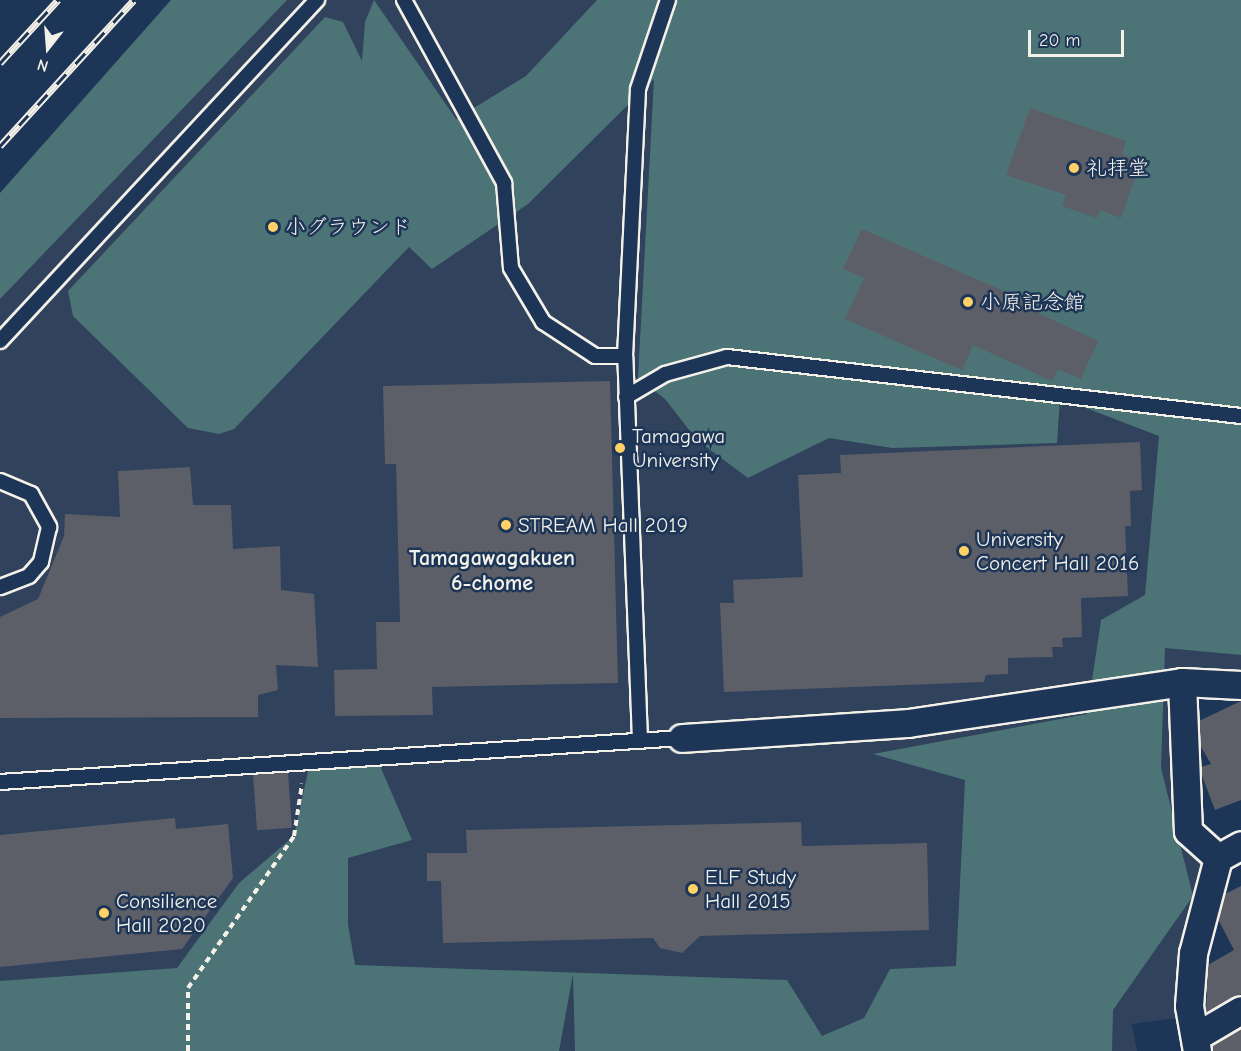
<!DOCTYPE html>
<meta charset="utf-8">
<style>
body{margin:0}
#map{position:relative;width:1241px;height:1051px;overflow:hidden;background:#1d3557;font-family:"Comic Neue","Klee One",sans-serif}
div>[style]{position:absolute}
.built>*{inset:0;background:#30425c}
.green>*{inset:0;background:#4c7477}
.building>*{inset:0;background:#5c5f67;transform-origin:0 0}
.path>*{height:4px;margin-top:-2px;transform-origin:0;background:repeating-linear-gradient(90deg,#f4f1e8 0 6px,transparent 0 10.5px)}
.roads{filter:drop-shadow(2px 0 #f4f1e8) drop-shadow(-2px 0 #f4f1e8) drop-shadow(0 2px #f4f1e8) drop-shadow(0 -2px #f4f1e8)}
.service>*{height:14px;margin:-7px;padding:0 7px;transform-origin:7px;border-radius:7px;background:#1d3557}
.minor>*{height:27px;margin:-13.5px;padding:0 13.5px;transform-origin:13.5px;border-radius:13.5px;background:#1d3557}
.rail>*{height:7px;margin-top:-3.5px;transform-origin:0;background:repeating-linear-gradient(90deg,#1d3557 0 14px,#f4f1e8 0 28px);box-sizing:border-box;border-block:2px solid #f4f1e8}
.dots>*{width:16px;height:16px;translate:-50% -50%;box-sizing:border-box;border:3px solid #1d3557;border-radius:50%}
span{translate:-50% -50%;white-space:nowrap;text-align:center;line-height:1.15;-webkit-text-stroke:5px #1d3557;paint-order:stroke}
.poi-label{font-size:21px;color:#f4f1e8}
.left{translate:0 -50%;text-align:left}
.neighbourhood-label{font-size:22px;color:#f4f1e8;font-weight:700}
.north{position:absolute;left:18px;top:18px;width:60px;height:60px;-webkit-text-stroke:4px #1d3557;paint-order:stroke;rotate:197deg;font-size:16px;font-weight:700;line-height:24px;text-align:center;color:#f4f1e8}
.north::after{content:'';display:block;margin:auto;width:21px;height:27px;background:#f4f1e8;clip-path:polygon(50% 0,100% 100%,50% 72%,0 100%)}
.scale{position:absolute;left:1028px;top:30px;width:96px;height:27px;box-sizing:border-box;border:3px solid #f4f1e8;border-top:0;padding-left:8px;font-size:18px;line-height:21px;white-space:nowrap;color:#f4f1e8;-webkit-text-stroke:4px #1d3557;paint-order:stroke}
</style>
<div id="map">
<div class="built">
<i style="clip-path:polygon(226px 0,1241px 0,1241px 669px,1170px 669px,1178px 836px,1205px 865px,1184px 1017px,1132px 1024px,1137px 1051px,0 1051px,0 217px)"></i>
</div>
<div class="green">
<i style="clip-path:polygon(171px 0,287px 0,0 299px,0 193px)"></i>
<i style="clip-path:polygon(374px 0,456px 119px,526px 76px,597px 0,1241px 0,1241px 655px,1165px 648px,1161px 768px,1193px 896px,1113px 1010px,1112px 1051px,575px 1051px,573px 974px,559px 1051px,0 1051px,0 981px,177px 968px,239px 883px,294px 836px,309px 767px,380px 766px,412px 840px,348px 858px,348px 924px,355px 965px,787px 980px,822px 1036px,864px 1018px,890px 969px,956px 966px,965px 780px,873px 754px,1087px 714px,1101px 620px,1145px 595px,1159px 436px,1060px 398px,1057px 443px,892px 448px,829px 438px,748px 478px,697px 440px,665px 399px,638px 378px,654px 79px,528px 204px,432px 269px,409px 247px,234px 429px,219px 434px,188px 428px,73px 316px,68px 291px,325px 17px,343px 22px,362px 61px,365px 22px)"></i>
</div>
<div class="building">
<i style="clip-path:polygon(1030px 108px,1126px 141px,1122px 154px,1141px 161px,1121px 218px,1100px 210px,1097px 218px,1062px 206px,1066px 195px,1006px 175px)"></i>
<i style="clip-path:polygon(862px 229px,1024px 300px,1021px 305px,1098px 341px,1081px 379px,1058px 369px,1052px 381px,973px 345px,962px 370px,845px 319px,864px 278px,843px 269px)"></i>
<i style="clip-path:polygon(610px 381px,618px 683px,432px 687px,433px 715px,335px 716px,334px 670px,377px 669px,376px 622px,400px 622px,396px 464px,385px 464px,383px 386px)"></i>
<i style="clip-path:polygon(1140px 442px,1142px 490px,1130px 491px,1131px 526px,1125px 526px,1128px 596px,1081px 598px,1082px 637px,1062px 638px,1063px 647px,1052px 647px,1053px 657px,1008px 658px,1008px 674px,986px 675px,984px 682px,724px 692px,720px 603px,734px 603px,733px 580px,803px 577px,798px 475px,841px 473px,840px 455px)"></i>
<i style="clip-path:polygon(190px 467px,193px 505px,231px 505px,233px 549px,280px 546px,281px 590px,314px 594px,318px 667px,276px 665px,278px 690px,258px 695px,258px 717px,0 718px,0 617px,38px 599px,64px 536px,65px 514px,120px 517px,118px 471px)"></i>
<i style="clip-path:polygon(1241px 701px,1241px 800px,1215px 810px,1202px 776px,1201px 767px,1211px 764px,1200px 745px,1199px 721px)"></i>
<i style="left:288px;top:772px;width:56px;height:35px;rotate:86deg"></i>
<i style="clip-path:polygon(175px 818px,176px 829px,228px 824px,233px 878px,182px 949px,0 967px,0 835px)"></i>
<i style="clip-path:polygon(801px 822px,802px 846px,927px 843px,929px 930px,700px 936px,682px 953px,660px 948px,653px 938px,443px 943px,441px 881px,427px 881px,427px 853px,467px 853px,466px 830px)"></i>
<i style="clip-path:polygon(1241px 886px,1241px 994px,1206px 1012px,1208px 965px,1234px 950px,1218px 919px,1225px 894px)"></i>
<i style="clip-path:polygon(1241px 1028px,1241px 1051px,1212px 1051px,1212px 1045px)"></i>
</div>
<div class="path">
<i style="left:188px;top:1051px;width:63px;rotate:-90deg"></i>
<i style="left:188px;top:988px;width:185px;rotate:-55.1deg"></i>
<i style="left:294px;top:836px;width:53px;rotate:-81.3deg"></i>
</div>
<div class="roads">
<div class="service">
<i style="left:404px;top:0;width:209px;rotate:61.3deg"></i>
<i style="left:504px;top:183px;width:85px;rotate:85.3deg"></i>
<i style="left:511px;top:268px;width:63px;rotate:59.3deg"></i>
<i style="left:543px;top:322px;width:62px;rotate:33.2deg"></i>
<i style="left:595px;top:356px;width:30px"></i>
<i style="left:0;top:341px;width:466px;rotate:-47.1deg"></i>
<i style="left:626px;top:397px;width:45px;rotate:-30.5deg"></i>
<i style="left:665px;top:374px;width:64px;rotate:-15.3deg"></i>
<i style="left:727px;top:357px;width:517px;rotate:6.55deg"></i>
<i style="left:0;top:481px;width:34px;rotate:23deg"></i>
<i style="left:31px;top:494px;width:38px;rotate:61deg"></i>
<i style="left:49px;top:527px;width:36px;rotate:103deg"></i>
<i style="left:41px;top:562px;width:18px;rotate:131deg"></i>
<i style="left:29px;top:576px;width:31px;rotate:159deg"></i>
<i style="left:640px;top:740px;width:384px;rotate:-92.2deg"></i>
<i style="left:625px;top:356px;width:267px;rotate:-87.2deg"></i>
<i style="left:638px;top:89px;width:94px;rotate:-71.4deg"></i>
<i style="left:0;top:782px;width:683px;rotate:-3.69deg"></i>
</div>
<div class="minor">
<i style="left:1182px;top:682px;width:149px;rotate:87.7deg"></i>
<i style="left:1188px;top:831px;width:40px;rotate:42deg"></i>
<i style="left:1218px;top:858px;width:98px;rotate:104.7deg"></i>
<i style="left:1193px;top:953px;width:53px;rotate:94.3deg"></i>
<i style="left:1189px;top:1006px;width:46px;rotate:79.9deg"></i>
<i style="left:682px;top:738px;width:226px;rotate:-3.8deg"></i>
<i style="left:908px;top:723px;width:277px;rotate:-8.5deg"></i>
<i style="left:1182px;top:682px;width:59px;rotate:2.9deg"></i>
<i style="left:1218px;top:858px;width:26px;rotate:-29deg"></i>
<i style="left:1195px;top:1037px;width:53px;rotate:-30.4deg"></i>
</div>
</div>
<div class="rail">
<i style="left:0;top:63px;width:86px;rotate:-47.4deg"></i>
<i style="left:0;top:146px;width:198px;rotate:-47.5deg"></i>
</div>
<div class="dots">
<i style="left:1074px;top:168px;background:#ffd166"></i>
<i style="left:273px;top:227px;background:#ffd166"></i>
<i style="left:968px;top:302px;background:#ffd166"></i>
<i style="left:620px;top:448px;background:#ffd166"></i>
<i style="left:506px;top:525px;background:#ffd166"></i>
<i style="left:964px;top:551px;background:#ffd166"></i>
<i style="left:693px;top:889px;background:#ffd166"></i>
<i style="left:104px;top:913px;background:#ffd166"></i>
</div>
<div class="poi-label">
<span class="left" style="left:1086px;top:168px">礼拝堂</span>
<span class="left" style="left:285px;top:227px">小グラウンド</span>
<span class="left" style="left:980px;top:302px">小原記念館</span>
<span class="left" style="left:632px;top:448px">Tamagawa<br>University</span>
<span class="left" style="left:518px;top:525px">STREAM Hall 2019</span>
<span class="left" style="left:976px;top:551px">University<br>Concert Hall 2016</span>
<span class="left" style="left:705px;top:889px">ELF Study<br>Hall 2015</span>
<span class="left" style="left:116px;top:913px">Consilience<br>Hall 2020</span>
</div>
<div class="neighbourhood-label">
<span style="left:492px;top:571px">Tamagawagakuen<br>6-chome</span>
</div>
<div class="north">N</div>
<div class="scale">20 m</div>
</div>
